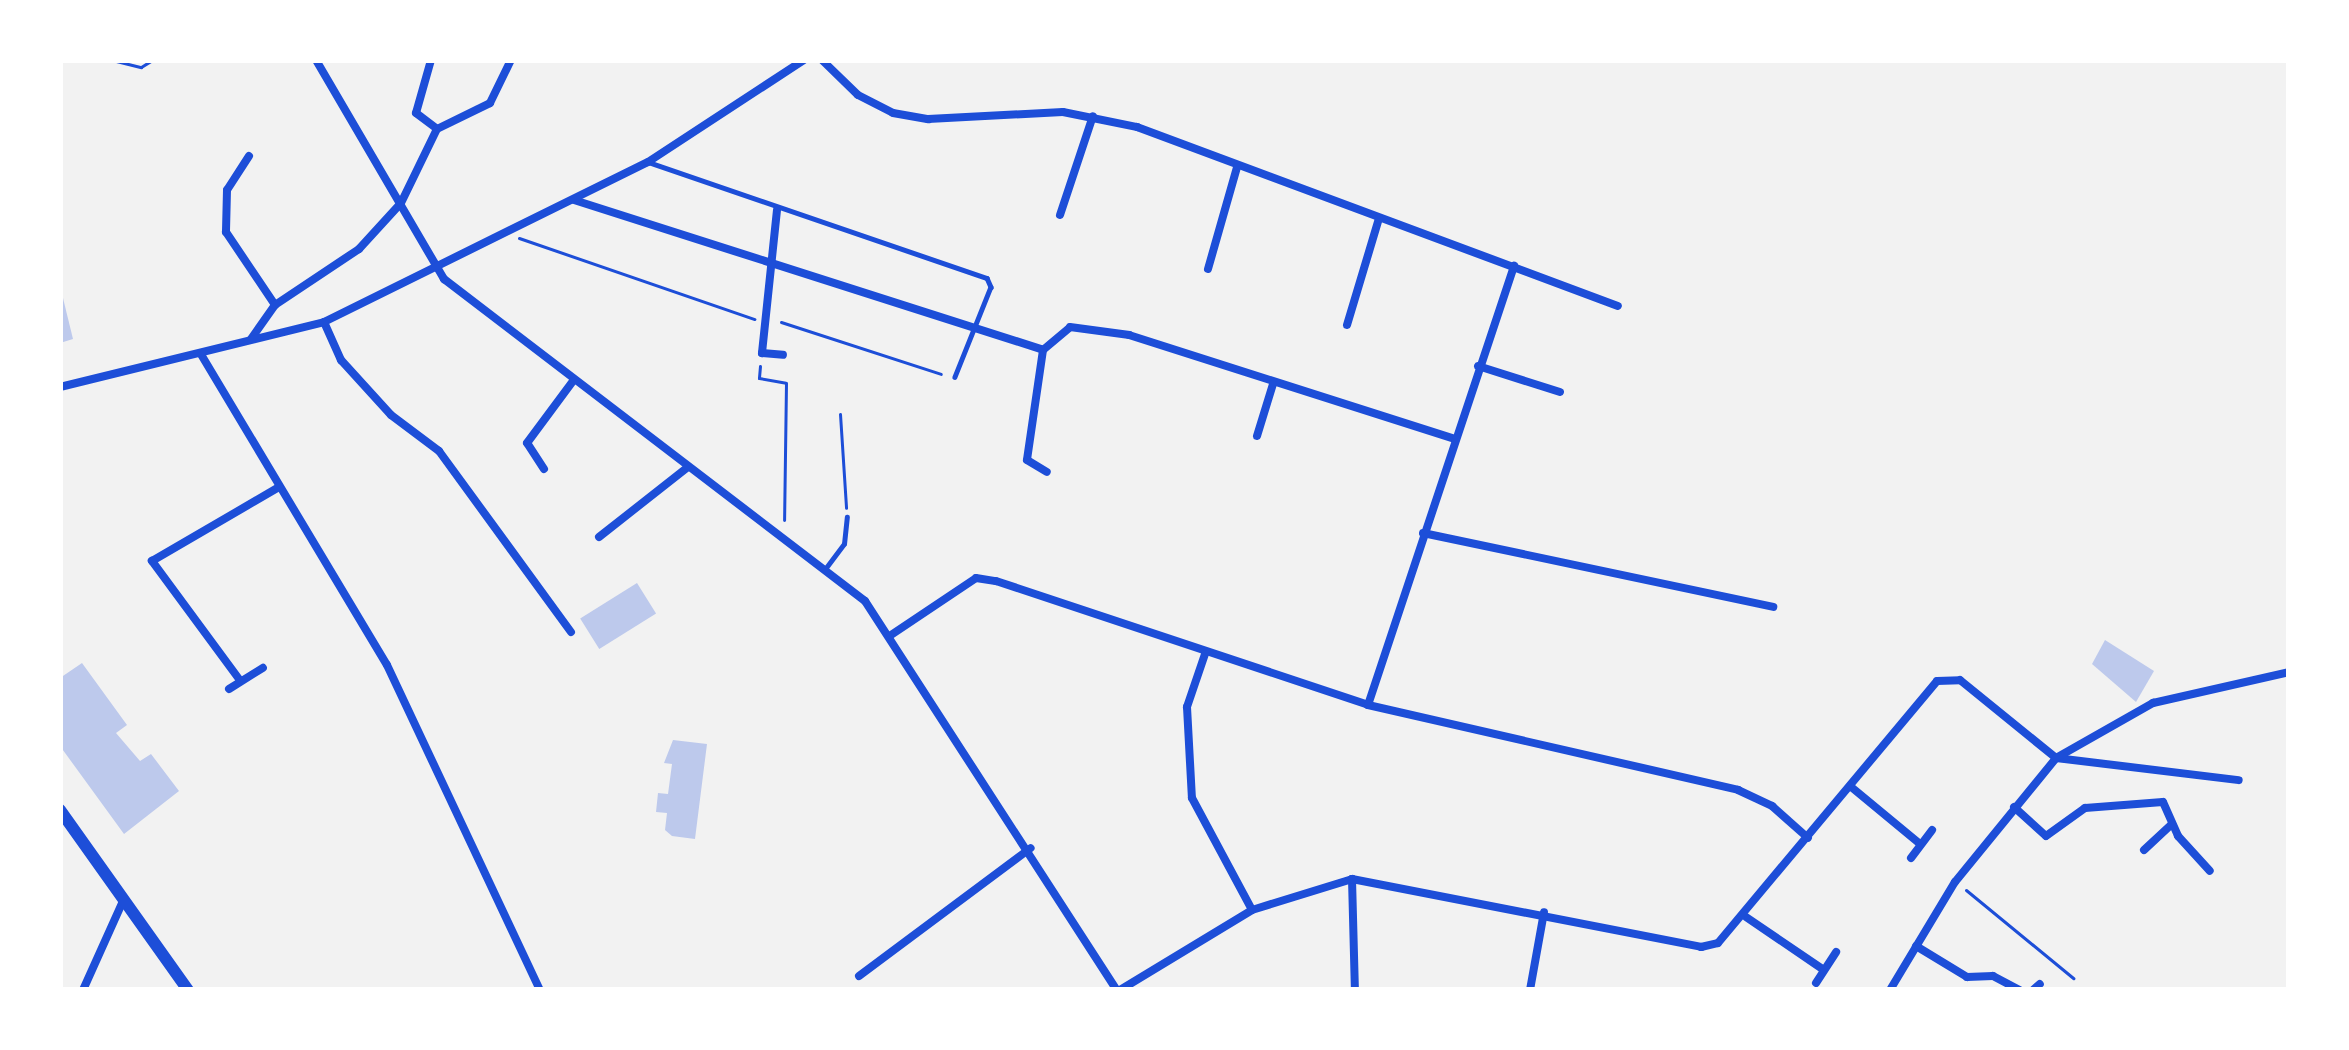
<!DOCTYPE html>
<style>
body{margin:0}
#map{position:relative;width:2349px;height:1050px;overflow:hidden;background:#f2f2f2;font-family:"Work Sans",sans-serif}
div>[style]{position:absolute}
.building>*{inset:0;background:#bdc9ec;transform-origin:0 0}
.path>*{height:3px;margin:-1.5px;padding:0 1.5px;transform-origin:1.5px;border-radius:1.5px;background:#1d4ed8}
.service>*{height:4.5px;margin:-2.25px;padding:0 2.25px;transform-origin:2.25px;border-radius:2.25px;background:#1d4ed8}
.minor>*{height:8px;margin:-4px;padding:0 4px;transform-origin:4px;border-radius:4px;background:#1d4ed8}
.secondary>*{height:12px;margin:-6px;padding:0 6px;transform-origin:6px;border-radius:6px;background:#1d4ed8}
span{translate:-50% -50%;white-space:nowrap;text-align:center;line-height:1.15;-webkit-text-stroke:12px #fff;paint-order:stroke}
.frame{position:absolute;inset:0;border:63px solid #fff;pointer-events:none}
</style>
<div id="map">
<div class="building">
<i style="clip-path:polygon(62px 294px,73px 339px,60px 343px,60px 295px)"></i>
<i style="left:637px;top:583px;width:36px;height:67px;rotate:58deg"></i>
<i style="clip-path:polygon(2105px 640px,2154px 671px,2136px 702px,2092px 664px)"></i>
<i style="clip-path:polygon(82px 663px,127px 725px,116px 733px,140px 761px,151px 754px,179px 791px,124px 834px,60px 746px,60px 678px)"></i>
<i style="clip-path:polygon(673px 740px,707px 744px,695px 839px,672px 836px,665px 830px,667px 813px,656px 812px,658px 793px,668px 794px,672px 764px,664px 763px)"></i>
</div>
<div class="path">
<i style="left:112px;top:60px;width:30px;rotate:14deg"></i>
<i style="left:141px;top:67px;width:13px;rotate:-32deg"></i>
<i style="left:519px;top:238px;width:249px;rotate:19deg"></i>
<i style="left:781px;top:322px;width:168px;rotate:18deg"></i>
<i style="left:760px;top:366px;width:12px;rotate:95deg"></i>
<i style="left:759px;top:378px;width:27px;rotate:10deg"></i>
<i style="left:786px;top:383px;width:137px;rotate:90.8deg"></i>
<i style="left:840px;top:414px;width:94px;rotate:86.3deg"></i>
<i style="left:1966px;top:890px;width:139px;rotate:39.4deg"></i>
</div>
<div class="service">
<i style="left:648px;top:162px;width:358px;rotate:18.9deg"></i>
<i style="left:987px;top:278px;width:10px;rotate:66deg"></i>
<i style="left:991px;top:287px;width:97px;rotate:111.8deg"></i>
<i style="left:825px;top:569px;width:31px;rotate:-53deg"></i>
<i style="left:844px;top:544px;width:27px;rotate:-84deg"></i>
</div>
<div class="minor">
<i style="left:316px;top:60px;width:254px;rotate:59.7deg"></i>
<i style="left:444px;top:279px;width:530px;rotate:37.41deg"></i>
<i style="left:865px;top:601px;width:463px;rotate:57.1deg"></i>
<i style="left:431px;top:60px;width:55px;rotate:105.8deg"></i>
<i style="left:416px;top:113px;width:26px;rotate:37deg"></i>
<i style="left:822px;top:60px;width:50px;rotate:44.2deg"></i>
<i style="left:858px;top:95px;width:39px;rotate:27deg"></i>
<i style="left:893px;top:113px;width:36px;rotate:10deg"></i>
<i style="left:928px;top:119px;width:135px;rotate:-3deg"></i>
<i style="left:1063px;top:112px;width:76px;rotate:11.5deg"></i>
<i style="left:1137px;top:127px;width:513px;rotate:20.41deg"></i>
<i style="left:249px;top:156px;width:40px;rotate:122.9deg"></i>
<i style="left:227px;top:190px;width:42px;rotate:91.4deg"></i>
<i style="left:226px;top:232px;width:88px;rotate:56.1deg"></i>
<i style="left:574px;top:200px;width:492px;rotate:17.7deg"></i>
<i style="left:1043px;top:350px;width:35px;rotate:-40deg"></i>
<i style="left:1070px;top:327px;width:60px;rotate:7.7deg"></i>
<i style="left:1129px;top:335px;width:341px;rotate:17.7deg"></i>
<i style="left:777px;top:210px;width:144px;rotate:96deg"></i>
<i style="left:762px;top:353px;width:21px;rotate:5deg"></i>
<i style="left:1060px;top:215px;width:104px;rotate:-71.6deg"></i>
<i style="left:1208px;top:269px;width:106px;rotate:-74.1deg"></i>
<i style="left:324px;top:322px;width:42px;rotate:65.9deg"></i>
<i style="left:341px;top:360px;width:74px;rotate:47.7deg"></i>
<i style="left:391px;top:415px;width:60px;rotate:36.9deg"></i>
<i style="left:439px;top:451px;width:224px;rotate:53.9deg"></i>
<i style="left:1347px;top:325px;width:112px;rotate:-73.3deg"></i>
<i style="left:251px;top:339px;width:42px;rotate:-54.8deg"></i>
<i style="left:275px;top:305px;width:101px;rotate:-33.7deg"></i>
<i style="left:359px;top:249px;width:62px;rotate:-47.6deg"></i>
<i style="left:401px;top:203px;width:82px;rotate:-64.1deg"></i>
<i style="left:437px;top:129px;width:59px;rotate:-26.1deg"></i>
<i style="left:490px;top:103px;width:48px;rotate:-64deg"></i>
<i style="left:1043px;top:350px;width:111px;rotate:98.3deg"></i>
<i style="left:1027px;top:460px;width:23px;rotate:31deg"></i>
<i style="left:202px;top:356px;width:360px;rotate:59.1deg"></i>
<i style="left:387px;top:665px;width:359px;rotate:64.8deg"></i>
<i style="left:1478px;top:366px;width:86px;rotate:17.6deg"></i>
<i style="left:60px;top:387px;width:272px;rotate:-13.8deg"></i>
<i style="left:324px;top:322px;width:361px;rotate:-26.3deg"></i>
<i style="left:648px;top:162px;width:186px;rotate:-33.2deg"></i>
<i style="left:1257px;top:436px;width:54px;rotate:-72.9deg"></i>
<i style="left:544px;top:469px;width:31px;rotate:-123deg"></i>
<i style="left:527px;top:443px;width:77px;rotate:-53.4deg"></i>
<i style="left:1423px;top:533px;width:358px;rotate:11.9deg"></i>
<i style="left:599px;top:537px;width:113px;rotate:-38.2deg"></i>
<i style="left:891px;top:635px;width:102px;rotate:-33.8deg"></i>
<i style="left:976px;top:578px;width:20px;rotate:9deg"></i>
<i style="left:996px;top:581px;width:392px;rotate:18.4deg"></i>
<i style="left:1368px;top:705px;width:380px;rotate:12.9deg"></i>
<i style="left:1738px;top:790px;width:38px;rotate:25deg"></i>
<i style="left:1772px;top:806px;width:48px;rotate:41.6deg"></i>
<i style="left:1205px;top:654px;width:56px;rotate:108.8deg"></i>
<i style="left:1187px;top:707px;width:91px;rotate:86.9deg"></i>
<i style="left:1192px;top:798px;width:127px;rotate:61.8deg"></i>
<i style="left:239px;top:679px;width:147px;rotate:-126.4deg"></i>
<i style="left:152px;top:561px;width:147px;rotate:-30.2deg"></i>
<i style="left:229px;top:689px;width:40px;rotate:-32deg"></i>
<i style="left:1368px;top:705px;width:463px;rotate:-71.6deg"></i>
<i style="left:1850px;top:786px;width:91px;rotate:39.6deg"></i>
<i style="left:2014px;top:807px;width:43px;rotate:42.2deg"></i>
<i style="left:2046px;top:836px;width:48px;rotate:-35.7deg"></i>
<i style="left:2085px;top:808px;width:78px;rotate:-4.4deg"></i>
<i style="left:2163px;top:802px;width:37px;rotate:66deg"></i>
<i style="left:2178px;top:836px;width:47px;rotate:47.6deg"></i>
<i style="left:2144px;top:850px;width:38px;rotate:-43deg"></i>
<i style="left:1911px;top:858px;width:35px;rotate:-53deg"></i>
<i style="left:1352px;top:879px;width:111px;rotate:88.5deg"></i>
<i style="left:1746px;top:917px;width:94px;rotate:34.2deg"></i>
<i style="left:1916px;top:946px;width:60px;rotate:31.3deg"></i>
<i style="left:1967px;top:977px;width:26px;rotate:-2deg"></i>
<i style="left:1993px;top:976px;width:30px;rotate:28deg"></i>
<i style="left:859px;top:976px;width:214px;rotate:-36.7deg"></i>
<i style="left:1816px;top:983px;width:37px;rotate:-57deg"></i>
<i style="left:83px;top:990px;width:98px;rotate:-65.8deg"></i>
<i style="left:1120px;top:990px;width:154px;rotate:-31.2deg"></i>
<i style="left:1252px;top:910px;width:105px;rotate:-17.2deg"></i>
<i style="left:1352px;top:879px;width:356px;rotate:11deg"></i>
<i style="left:1701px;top:947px;width:17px;rotate:-13deg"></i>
<i style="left:1718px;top:943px;width:341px;rotate:-50.1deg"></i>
<i style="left:1937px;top:681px;width:23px;rotate:-2deg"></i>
<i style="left:1960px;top:680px;width:124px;rotate:39.1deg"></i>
<i style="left:2056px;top:758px;width:184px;rotate:6.9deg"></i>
<i style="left:1530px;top:990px;width:79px;rotate:-79.8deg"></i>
<i style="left:1890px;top:990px;width:126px;rotate:-59deg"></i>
<i style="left:1955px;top:882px;width:160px;rotate:-50.8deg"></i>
<i style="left:2056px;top:758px;width:112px;rotate:-29.6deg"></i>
<i style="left:2153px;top:703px;width:139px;rotate:-12.8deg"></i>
<i style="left:2033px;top:990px;width:9px;rotate:-41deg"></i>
</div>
<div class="secondary">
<i style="left:60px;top:810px;width:221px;rotate:54.6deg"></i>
</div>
<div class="frame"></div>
</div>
